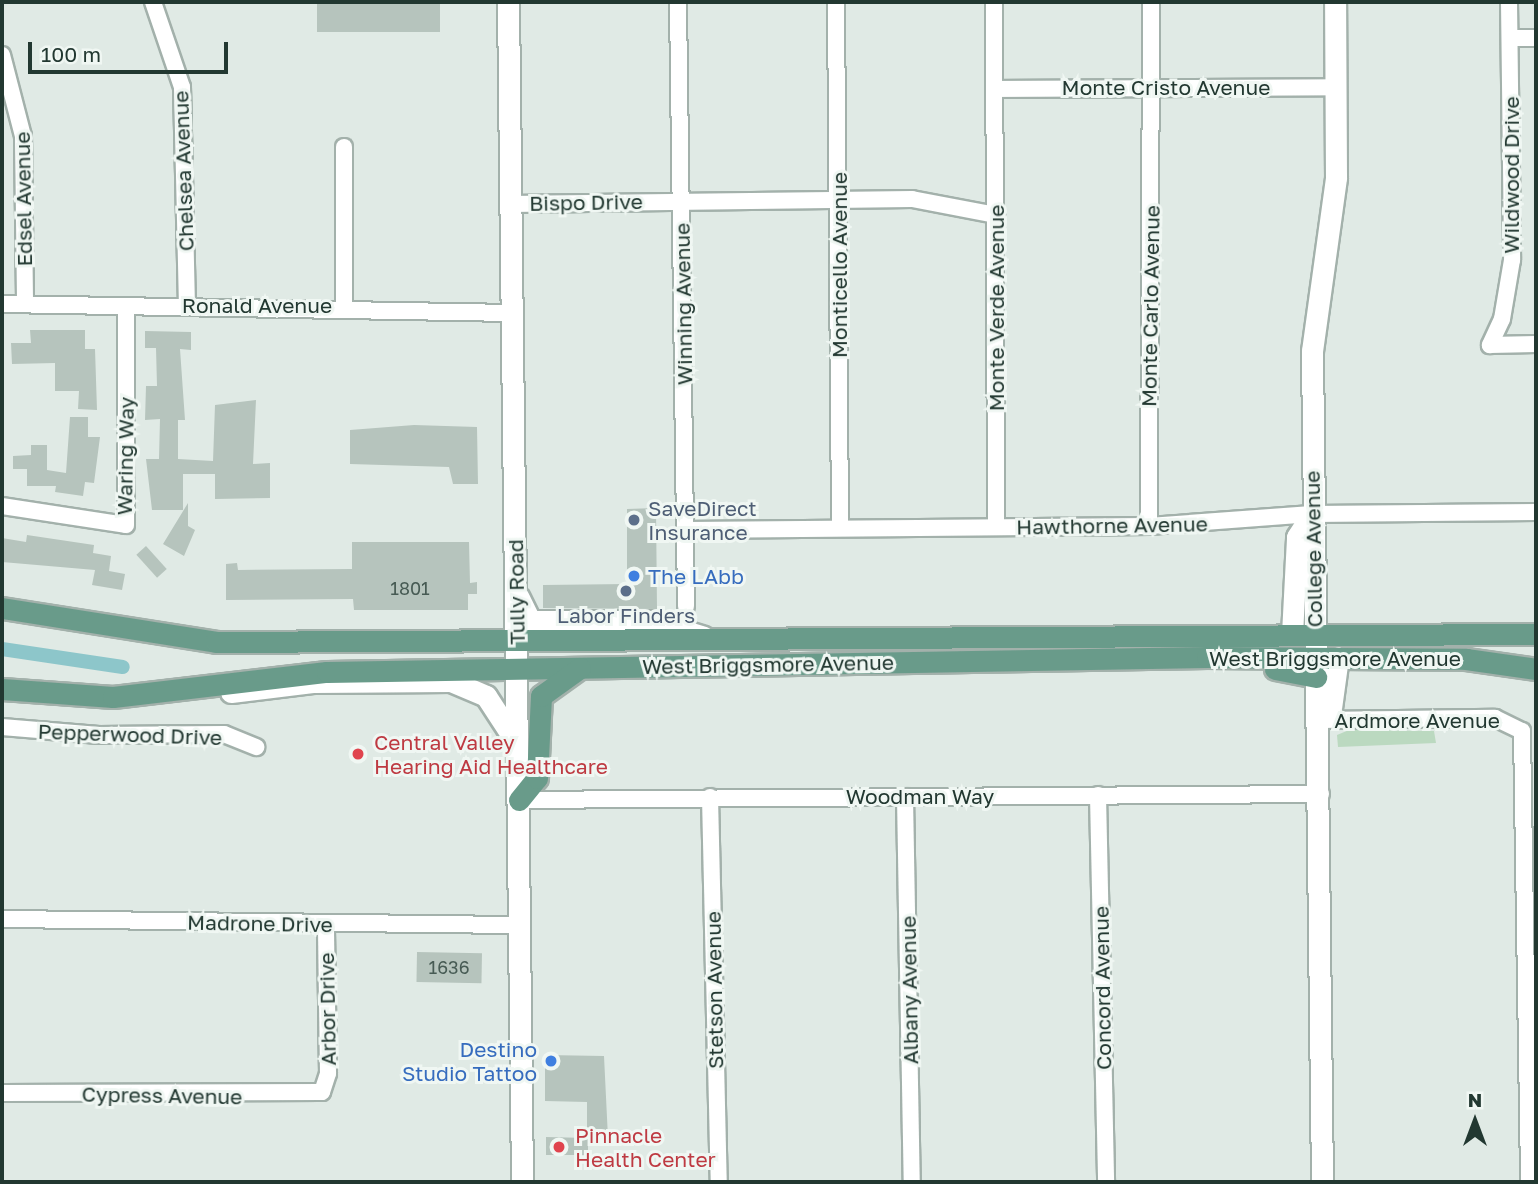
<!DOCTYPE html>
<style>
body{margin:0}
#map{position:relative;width:1538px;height:1184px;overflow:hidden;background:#e0eae5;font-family:"Golos Text",sans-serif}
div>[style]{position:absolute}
.green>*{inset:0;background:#bbd9c0}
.canal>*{height:14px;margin:-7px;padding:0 7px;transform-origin:7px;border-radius:7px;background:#8dc6ca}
.building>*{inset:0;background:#b6c4bd;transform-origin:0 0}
.roads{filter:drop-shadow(2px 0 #a3b1ab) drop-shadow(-2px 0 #a3b1ab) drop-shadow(0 2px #a3b1ab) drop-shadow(0 -2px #a3b1ab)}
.street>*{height:16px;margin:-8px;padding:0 8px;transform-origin:8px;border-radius:8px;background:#fff}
.secondary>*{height:21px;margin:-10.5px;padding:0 10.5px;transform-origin:10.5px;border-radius:10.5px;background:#fff}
.primary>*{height:21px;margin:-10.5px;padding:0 10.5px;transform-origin:10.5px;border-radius:10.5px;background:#699b8a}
.dots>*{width:19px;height:19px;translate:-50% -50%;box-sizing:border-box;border:4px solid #f0f7f3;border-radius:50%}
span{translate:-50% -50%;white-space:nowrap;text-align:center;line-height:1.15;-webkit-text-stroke:6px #f0f7f3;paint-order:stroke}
.number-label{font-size:18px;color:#475b54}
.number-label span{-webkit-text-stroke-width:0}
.street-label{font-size:21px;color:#223831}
.service-label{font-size:21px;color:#4e5e75}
.left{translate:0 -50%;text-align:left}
.shop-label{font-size:21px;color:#366cbe}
.right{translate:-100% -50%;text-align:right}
.health-label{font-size:21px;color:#be3a42}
.frame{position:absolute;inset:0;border:4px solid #223831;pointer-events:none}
.north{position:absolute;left:1440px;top:1086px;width:70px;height:70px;-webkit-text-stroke:5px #f0f7f3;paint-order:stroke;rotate:0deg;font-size:19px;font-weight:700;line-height:28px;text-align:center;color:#223831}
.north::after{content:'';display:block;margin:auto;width:24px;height:32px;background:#223831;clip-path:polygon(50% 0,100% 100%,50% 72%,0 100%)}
.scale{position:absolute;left:28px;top:42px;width:200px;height:32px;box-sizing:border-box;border:4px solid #223831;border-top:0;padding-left:9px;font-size:21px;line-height:24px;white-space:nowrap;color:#223831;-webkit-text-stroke:5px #f0f7f3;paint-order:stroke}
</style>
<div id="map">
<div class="green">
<i style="clip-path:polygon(1349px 730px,1434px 731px,1436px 743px,1338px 747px,1337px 735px)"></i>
</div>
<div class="canal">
<i style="left:2px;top:649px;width:122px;rotate:8.5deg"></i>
</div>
<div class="building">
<i style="left:317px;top:2px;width:123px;height:30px"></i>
<i style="clip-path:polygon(30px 330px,85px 330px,85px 349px,95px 349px,97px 410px,78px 409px,79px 391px,55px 391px,55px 363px,12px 364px,11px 343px,31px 343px)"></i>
<i style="clip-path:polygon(145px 331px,191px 332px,191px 350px,180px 349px,185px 420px,178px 420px,178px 459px,213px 461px,215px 405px,256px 400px,253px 464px,270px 463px,270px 498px,215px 499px,215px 474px,183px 474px,183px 510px,152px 510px,146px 459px,159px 459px,160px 419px,145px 420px,146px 386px,157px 386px,156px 348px,145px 348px)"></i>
<i style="clip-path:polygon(70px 417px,88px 417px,88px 437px,100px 437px,94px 483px,85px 482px,83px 496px,55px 492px,56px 486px,27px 486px,27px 469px,13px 469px,13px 456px,31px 455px,31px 445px,47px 445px,47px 470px,66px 473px)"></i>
<i style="clip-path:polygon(414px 425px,477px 427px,478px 484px,453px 484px,449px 467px,350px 464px,350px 430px)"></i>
<i style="clip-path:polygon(188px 503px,188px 526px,195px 530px,184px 556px,163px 544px)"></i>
<i style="clip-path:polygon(656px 508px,657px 609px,543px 608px,543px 585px,627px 584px,627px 509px)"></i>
<i style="clip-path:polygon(27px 535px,94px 545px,93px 553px,111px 556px,109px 571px,125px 574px,122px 590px,92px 585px,95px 570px,2px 562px,2px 538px,26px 542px)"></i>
<i style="clip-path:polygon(352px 542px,469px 542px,470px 583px,477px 582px,477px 594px,468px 594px,468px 610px,354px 610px,353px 599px,226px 600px,226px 564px,237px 563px,238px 570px,352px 569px)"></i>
<i style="left:146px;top:546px;width:31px;height:13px;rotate:48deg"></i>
<i style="left:417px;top:952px;width:65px;height:30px;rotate:1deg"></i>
<i style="clip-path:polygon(545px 1055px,604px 1056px,608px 1138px,588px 1138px,588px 1155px,546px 1155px,546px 1137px,587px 1138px,587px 1102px,545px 1101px)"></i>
</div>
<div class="roads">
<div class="street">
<i style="left:153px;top:2px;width:90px;rotate:71.2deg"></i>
<i style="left:182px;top:87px;width:217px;rotate:88.7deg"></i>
<i style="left:678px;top:2px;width:604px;rotate:89.24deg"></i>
<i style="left:836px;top:2px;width:526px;rotate:89.56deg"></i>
<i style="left:994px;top:2px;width:525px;rotate:89.78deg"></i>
<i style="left:1509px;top:2px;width:258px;rotate:89.3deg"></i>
<i style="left:1512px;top:260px;width:60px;rotate:99.6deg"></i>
<i style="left:1502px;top:319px;width:29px;rotate:115deg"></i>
<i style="left:1490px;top:345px;width:46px;rotate:-1.2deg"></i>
<i style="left:1510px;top:38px;width:26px"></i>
<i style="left:2px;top:55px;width:84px;rotate:75.5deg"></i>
<i style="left:23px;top:136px;width:168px;rotate:89.3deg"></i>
<i style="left:996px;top:89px;width:340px;rotate:-0.3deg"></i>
<i style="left:344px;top:147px;width:159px;rotate:90deg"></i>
<i style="left:510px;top:204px;width:402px;rotate:-0.7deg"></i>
<i style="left:912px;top:199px;width:86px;rotate:10.8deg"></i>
<i style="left:2px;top:304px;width:509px;rotate:1.01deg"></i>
<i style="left:2px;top:506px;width:125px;rotate:8.7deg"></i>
<i style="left:126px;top:525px;width:219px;rotate:-90deg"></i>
<i style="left:1149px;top:526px;width:524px;rotate:-89.78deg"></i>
<i style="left:687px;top:530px;width:462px;rotate:-0.5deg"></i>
<i style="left:1149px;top:526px;width:163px;rotate:-4.2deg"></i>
<i style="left:1312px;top:514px;width:224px;rotate:-0.5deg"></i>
<i style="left:1319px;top:720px;width:176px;rotate:-0.7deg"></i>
<i style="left:1495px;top:718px;width:30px;rotate:26deg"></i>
<i style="left:1522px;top:731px;width:451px;rotate:89.1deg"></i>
<i style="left:2px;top:727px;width:97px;rotate:4.7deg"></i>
<i style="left:99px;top:735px;width:125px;rotate:-0.5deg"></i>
<i style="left:224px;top:734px;width:35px;rotate:22deg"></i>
<i style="left:1098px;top:795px;width:387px;rotate:88.8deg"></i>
<i style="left:710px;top:797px;width:385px;rotate:88.7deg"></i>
<i style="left:905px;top:797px;width:385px;rotate:89deg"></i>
<i style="left:519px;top:800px;width:802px;rotate:-0.43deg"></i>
<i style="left:2px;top:919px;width:516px;rotate:0.67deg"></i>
<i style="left:2px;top:1093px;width:320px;rotate:-0.2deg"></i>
<i style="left:322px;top:1092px;width:20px;rotate:-72deg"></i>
<i style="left:328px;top:1073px;width:149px;rotate:-90.8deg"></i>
</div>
<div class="secondary">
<i style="left:508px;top:2px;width:1180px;rotate:89.32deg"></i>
<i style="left:519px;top:598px;width:25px;rotate:64deg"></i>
<i style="left:530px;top:621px;width:122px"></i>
<i style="left:652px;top:621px;width:54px;rotate:17.1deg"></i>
<i style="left:1292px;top:634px;width:97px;rotate:-87deg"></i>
<i style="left:1297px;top:537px;width:27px;rotate:-57deg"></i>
<i style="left:231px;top:692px;width:84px;rotate:-6.9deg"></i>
<i style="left:314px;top:682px;width:137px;rotate:-0.4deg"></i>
<i style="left:451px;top:681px;width:38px;rotate:23deg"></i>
<i style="left:486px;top:696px;width:55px;rotate:56.9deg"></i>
<i style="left:1331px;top:708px;width:51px;rotate:-82.2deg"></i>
<i style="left:1322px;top:1182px;width:831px;rotate:-90.69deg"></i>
<i style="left:1312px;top:351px;width:176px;rotate:-82.1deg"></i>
<i style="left:1336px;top:177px;width:175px;rotate:-90.3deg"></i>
</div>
<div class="primary">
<i style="left:2px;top:608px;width:217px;rotate:9deg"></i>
<i style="left:216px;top:642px;width:1320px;rotate:-0.35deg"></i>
<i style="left:1275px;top:669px;width:42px;rotate:11deg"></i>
<i style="left:2px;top:689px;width:111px;rotate:4.1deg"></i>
<i style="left:113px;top:697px;width:215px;rotate:-6.7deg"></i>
<i style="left:327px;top:672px;width:880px;rotate:-0.98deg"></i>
<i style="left:1207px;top:657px;width:259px;rotate:0.4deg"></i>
<i style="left:1466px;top:659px;width:71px;rotate:8.1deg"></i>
<i style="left:519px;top:800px;width:28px;rotate:-51deg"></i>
<i style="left:537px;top:778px;width:82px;rotate:-87.2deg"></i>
<i style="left:541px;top:696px;width:48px;rotate:-35.7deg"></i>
</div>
</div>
<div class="dots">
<i style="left:634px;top:520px;background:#5c6f8a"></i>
<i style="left:634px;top:576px;background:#3f7fe0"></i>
<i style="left:626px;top:591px;background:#5c6f8a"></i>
<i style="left:358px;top:754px;background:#e0444e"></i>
<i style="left:551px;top:1061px;background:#3f7fe0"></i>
<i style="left:559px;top:1147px;background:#e0444e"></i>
</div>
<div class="number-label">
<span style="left:410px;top:588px">1801</span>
<span style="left:449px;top:967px">1636</span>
</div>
<div class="street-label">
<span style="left:1166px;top:87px">Monte Cristo Avenue</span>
<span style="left:183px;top:171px;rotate:-92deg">Chelsea Avenue</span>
<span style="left:1511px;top:175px;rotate:-90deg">Wildwood Drive</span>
<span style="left:23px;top:199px;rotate:-91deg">Edsel Avenue</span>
<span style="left:586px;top:202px;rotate:-1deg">Bispo Drive</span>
<span style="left:839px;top:265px;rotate:-90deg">Monticello Avenue</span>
<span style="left:683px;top:304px;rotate:-91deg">Winning Avenue</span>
<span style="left:257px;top:305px">Ronald Avenue</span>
<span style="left:1150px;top:306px;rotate:-89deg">Monte Carlo Avenue</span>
<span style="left:996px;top:308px;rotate:-90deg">Monte Verde Avenue</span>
<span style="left:125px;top:456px;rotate:-89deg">Waring Way</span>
<span style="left:1112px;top:525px;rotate:-1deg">Hawthorne Avenue</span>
<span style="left:1313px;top:549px;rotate:-91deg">College Avenue</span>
<span style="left:516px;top:592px;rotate:-91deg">Tully Road</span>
<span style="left:1335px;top:658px">West Briggsmore Avenue</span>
<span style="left:768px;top:664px;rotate:-1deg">West Briggsmore Avenue</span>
<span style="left:1417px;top:720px">Ardmore Avenue</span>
<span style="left:130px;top:734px;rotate:2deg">Pepperwood Drive</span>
<span style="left:920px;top:796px">Woodman Way</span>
<span style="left:260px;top:923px;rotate:1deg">Madrone Drive</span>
<span style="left:1102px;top:988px;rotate:-91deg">Concord Avenue</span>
<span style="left:714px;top:990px;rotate:-91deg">Stetson Avenue</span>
<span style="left:909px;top:990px;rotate:-91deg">Albany Avenue</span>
<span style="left:327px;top:1009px;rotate:-91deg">Arbor Drive</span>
<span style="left:162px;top:1095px;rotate:1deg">Cypress Avenue</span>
</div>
<div class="service-label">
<span class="left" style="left:648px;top:520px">SaveDirect<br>Insurance</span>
<span style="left:626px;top:615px">Labor Finders</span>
</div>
<div class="shop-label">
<span class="left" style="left:648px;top:576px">The LAbb</span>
<span class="right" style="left:537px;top:1061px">Destino<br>Studio Tattoo</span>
</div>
<div class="health-label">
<span class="left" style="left:374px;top:754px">Central Valley<br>Hearing Aid Healthcare</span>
<span class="left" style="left:575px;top:1147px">Pinnacle<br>Health Center</span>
</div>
<div class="frame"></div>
<div class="north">N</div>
<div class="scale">100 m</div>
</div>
